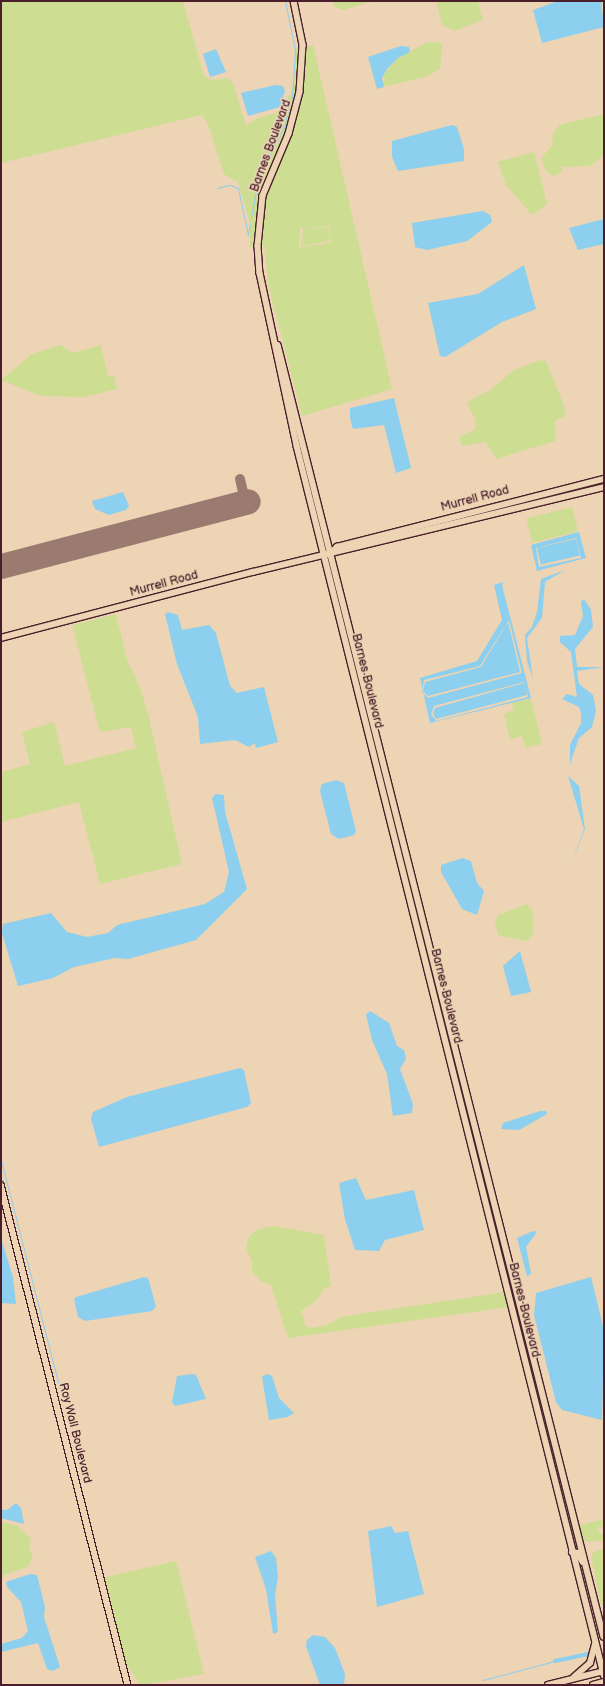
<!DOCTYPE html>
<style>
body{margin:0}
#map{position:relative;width:605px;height:1686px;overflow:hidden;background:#ecd4b4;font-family:"Balsamiq Sans",sans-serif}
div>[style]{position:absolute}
.green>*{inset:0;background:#cdde92;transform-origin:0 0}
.water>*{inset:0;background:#8dcfef;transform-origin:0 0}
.stream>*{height:1px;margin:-0.5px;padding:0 0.5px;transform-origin:0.5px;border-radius:0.5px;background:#8dcfef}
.canal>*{height:4px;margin:-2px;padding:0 2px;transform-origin:2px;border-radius:2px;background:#8dcfef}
.taxiway>*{height:10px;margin:-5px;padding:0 5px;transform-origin:5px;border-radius:5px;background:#9b7a70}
.runway>*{height:25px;margin:-12.5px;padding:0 12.5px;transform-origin:12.5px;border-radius:12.5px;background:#9b7a70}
.roads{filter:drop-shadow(1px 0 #4a1f2b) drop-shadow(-1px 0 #4a1f2b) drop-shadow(0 1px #4a1f2b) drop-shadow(0 -1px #4a1f2b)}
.secondary>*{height:5.5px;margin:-2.75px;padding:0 2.75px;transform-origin:2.75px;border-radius:2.75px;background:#ecd4b4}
span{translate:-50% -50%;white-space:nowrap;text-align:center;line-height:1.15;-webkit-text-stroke:3.5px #ecd4b4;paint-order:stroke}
.street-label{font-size:12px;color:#4a1f2b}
.frame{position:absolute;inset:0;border:2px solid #4a1f2b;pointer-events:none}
</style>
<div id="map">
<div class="green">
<i style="clip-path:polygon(1px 1px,183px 1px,204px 76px,211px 80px,227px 78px,233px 83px,246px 126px,256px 119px,284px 110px,289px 95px,291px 95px,296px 66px,294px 49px,300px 48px,298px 92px,287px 134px,261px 196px,255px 246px,250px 247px,250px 224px,238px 182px,224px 174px,208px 124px,202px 115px,1px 163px)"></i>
<i style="clip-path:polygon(334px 1px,373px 1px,344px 10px,334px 7px)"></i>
<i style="clip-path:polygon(436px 1px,478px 1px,483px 20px,454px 31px,442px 25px)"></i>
<i style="clip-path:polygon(428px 42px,442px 43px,440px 69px,428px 76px,383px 87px,384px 74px,398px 58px)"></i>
<i style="clip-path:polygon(evenodd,313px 45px,392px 389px,302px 416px,268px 284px,264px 245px,260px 246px,266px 197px,299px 110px,305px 73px,305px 47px,313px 45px,328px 226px,332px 242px,299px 248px,300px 229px,328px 226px)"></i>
<i style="clip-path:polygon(604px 114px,604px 155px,590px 166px,562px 167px,562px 172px,553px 176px,547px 172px,541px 159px,552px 145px,553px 134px,559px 125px)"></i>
<i style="clip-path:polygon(534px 152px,547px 204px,532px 215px,506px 185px,498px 162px)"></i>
<i style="clip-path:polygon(327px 227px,331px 240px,301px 247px,303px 229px)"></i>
<i style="clip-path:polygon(60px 345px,73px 353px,101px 345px,108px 377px,114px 376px,117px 389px,84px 397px,41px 396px,1px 380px,32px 354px)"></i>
<i style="clip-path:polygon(541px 360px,546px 361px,564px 406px,565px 416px,555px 420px,555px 441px,496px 459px,486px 442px,461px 446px,460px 436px,475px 430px,475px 419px,467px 402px,490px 390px,514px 370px)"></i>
<i style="left:572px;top:507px;width:25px;height:47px;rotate:76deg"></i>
<i style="clip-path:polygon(116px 614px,127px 660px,140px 687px,148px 714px,182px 864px,100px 884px,79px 802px,1px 822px,1px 769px,2px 772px,30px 764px,22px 732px,54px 722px,65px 766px,136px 748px,131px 727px,100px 732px,72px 625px)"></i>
<i style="clip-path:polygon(531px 699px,542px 744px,526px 748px,522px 736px,510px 739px,504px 714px,513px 711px,512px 703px)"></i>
<i style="clip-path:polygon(527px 904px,532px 909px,534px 933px,527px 941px,498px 935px,495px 922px,498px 915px)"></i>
<i style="clip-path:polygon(274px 1226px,324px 1235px,331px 1286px,324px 1288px,317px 1300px,301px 1311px,306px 1326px,312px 1328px,330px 1324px,340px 1317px,505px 1292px,509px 1307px,288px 1338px,271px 1285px,262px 1282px,252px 1272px,252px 1262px,246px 1248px,249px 1236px,259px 1229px)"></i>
<i style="clip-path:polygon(604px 1519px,604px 1526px,598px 1528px,600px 1534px,604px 1534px,604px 1540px,585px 1542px,579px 1526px)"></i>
<i style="clip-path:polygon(1px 1522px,17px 1526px,31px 1539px,29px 1549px,33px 1554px,29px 1566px,5px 1575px,1px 1579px)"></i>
<i style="clip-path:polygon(604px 1549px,604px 1605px,600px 1602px,591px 1557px,594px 1552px)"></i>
<i style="clip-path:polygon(176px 1561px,204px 1674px,141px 1685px,124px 1662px,102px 1578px)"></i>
</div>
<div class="water">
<i style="clip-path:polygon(558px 1px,601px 1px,604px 27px,542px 43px,533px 10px)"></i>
<i style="clip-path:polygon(401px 46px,409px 47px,410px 52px,398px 58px,387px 69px,382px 78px,384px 87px,377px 89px,368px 57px)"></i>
<i style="clip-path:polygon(216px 49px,226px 72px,210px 77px,203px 54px)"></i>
<i style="clip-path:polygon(275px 85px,283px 86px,285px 91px,280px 107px,248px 116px,241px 93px)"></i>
<i style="clip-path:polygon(452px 125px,457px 127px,464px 149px,464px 161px,398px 171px,392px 157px,392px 141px)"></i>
<i style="clip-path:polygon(483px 211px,490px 215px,492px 222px,467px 241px,427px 250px,415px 247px,412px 223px)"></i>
<i style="clip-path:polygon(604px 219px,604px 244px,578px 250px,569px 228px)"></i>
<i style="clip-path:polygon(524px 265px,536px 309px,502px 322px,445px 357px,440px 356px,428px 303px,478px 294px)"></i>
<i style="clip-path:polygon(394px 398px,411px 468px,396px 473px,384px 425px,353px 429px,350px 418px,350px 408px)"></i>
<i style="clip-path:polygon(123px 492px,129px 506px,126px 510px,109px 515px,95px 509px,92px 501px)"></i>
<i style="clip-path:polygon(evenodd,579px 532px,586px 558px,537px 571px,531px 545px,579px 532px,576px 538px,581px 558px,539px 567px,536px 548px,576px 538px)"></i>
<i style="left:576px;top:539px;width:17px;height:40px;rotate:77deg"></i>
<i style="clip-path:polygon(565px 570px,545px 582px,542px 618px,527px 638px,533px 679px,527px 661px,525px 635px,532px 627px,537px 612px,541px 579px)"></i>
<i style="clip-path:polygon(evenodd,504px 582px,502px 585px,531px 698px,430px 723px,420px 678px,477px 661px,502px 620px,494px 585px,504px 582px,509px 620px,522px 673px,428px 698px,422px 692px,424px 680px,480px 666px,509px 620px,504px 582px,524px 682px,528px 697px,436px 721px,431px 714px,434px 706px,524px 682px)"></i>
<i style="clip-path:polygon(584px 599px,591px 610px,593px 627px,575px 649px,577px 667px,604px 667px,577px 671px,579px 684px,593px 695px,596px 711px,592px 727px,579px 738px,570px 764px,570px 745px,581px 723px,581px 714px,579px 707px,562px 699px,567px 694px,577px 697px,571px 652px,560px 642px,560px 636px,575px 635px,583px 616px,581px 602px)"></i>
<i style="clip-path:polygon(168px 612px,178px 615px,182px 630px,209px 625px,216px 633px,230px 686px,237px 693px,264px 687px,278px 742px,256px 748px,255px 743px,249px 747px,235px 740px,200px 744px,198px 717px,177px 664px,165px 614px)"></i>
<i style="clip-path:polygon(508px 622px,520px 672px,428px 696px,423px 691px,425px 682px,481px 667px)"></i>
<i style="clip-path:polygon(524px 683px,527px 695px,436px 719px,433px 713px,435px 708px)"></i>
<i style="clip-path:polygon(568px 776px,579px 786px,585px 829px,571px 864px,584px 829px)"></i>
<i style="clip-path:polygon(336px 780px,344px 783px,356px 831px,354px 835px,339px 839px,331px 834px,320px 791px,322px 784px)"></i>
<i style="clip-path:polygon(216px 794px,224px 795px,225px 812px,247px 889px,196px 940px,128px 959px,115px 958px,74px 967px,53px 978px,18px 986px,2px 933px,3px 924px,51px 913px,67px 932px,87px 937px,108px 933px,117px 925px,205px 904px,224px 892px,229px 872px,212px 798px)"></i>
<i style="clip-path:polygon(463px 858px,471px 861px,477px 883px,484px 891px,477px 915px,462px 909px,441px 872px,441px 865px)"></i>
<i style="clip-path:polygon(520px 951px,531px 992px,511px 996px,503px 966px)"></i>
<i style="clip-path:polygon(370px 1011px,389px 1023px,397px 1046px,404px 1050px,406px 1059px,400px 1069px,413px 1104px,412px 1113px,393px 1116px,387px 1074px,372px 1040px,366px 1015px)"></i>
<i style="clip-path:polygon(240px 1068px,244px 1070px,251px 1103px,247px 1107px,99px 1147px,91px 1119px,93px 1112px,127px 1097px)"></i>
<i style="clip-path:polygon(540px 1111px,546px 1111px,547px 1114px,519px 1130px,501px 1129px,503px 1123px)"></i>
<i style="clip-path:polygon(356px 1178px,366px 1200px,414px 1190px,424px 1230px,385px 1240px,379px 1251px,355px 1250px,345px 1219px,339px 1183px)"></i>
<i style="clip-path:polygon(533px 1231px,537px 1232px,526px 1247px,531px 1274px,527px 1276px,517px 1238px)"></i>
<i style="clip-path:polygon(1px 1238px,13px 1277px,16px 1304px,1px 1303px)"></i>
<i style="clip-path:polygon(144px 1277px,148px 1278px,156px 1307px,152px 1311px,85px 1321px,78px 1317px,74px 1299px,76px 1297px)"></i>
<i style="clip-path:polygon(591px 1277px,604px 1331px,602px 1420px,562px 1410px,556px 1402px,534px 1315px,536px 1293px)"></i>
<i style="clip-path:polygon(193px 1374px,196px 1375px,206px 1399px,175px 1406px,172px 1402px,177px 1376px)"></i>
<i style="clip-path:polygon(267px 1374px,272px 1376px,279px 1398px,294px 1413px,288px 1417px,269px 1420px,262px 1377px)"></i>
<i style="clip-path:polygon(16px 1503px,21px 1508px,24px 1524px,1px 1518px,1px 1510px,7px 1510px)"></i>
<i style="clip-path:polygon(391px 1526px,395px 1533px,408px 1531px,424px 1594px,377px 1607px,368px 1531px)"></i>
<i style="clip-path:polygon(271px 1551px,276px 1558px,278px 1577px,275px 1595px,278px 1632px,273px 1634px,266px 1589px,255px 1557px)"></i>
<i style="clip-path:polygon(30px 1574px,37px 1575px,45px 1607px,44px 1617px,60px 1667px,53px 1671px,47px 1669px,38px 1643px,1px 1652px,1px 1644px,22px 1638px,28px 1631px,21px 1602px,7px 1587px,6px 1582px)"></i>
<i style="clip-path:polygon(313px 1635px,325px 1637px,335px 1648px,345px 1674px,344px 1685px,320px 1685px,306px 1646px,307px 1640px)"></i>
</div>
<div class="stream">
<i style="left:217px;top:188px;width:13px;rotate:-13deg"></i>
<i style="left:230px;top:185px;width:9px;rotate:21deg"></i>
<i style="left:238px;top:188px;width:48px;rotate:78deg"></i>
<i style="left:248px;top:235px;width:12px;rotate:-81deg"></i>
<i style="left:251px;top:217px;width:26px;rotate:-79deg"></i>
<i style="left:256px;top:191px;width:37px;rotate:-70deg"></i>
<i style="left:269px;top:156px;width:34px;rotate:-63deg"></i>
<i style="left:284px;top:126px;width:31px;rotate:-75deg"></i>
<i style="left:292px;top:96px;width:46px;rotate:-86.3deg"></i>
<i style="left:295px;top:50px;width:50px;rotate:-101.5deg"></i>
<i style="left:1px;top:1160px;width:242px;rotate:75.6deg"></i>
<i style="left:483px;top:1680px;width:74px;rotate:-14.8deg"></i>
<i style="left:466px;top:1685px;width:2px;rotate:-27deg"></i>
</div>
<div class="canal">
<i style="left:555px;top:1661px;width:34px;rotate:-12deg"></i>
</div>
<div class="taxiway">
<i style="left:240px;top:479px;width:23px;rotate:77deg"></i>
</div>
<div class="runway">
<i style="left:1px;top:566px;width:255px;rotate:-14.7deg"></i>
</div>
<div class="roads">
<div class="secondary">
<i style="left:294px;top:1px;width:45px;rotate:78.4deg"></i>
<i style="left:303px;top:45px;width:47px;rotate:93.7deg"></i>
<i style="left:300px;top:92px;width:43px;rotate:104.7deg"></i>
<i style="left:289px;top:134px;width:67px;rotate:112.8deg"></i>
<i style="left:263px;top:196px;width:50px;rotate:95.7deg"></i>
<i style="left:258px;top:246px;width:27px;rotate:86deg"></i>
<i style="left:260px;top:273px;width:177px;rotate:77.9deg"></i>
<i style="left:297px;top:446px;width:1267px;rotate:75.97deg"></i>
<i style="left:278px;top:345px;width:1332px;rotate:75.84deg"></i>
<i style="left:332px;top:552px;width:7px;rotate:-45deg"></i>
<i style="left:337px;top:547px;width:276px;rotate:-14.3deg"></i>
<i style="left:1px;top:638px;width:260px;rotate:-14.7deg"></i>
<i style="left:253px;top:572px;width:361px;rotate:-13.6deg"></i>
<i style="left:1px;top:1185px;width:516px;rotate:75.75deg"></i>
<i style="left:572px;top:1552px;width:6px;rotate:9deg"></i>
<i style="left:578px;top:1553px;width:10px;rotate:61deg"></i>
<i style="left:574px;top:1677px;width:21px;rotate:-41deg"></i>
<i style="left:590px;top:1663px;width:20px;rotate:-75deg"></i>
<i style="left:548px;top:1685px;width:58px;rotate:-14deg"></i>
<i style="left:593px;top:1685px;width:11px;rotate:-15deg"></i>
</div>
</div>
<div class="street-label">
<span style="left:271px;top:146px;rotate:-70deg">Barnes Boulevard</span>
<span style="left:475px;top:499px;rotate:-15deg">Murrell Road</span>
<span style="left:164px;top:584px;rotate:-15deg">Murrell Road</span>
<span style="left:367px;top:681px;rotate:76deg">Barnes Boulevard</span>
<span style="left:446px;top:996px;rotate:76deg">Barnes Boulevard</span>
<span style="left:524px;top:1310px;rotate:76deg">Barnes Boulevard</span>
<span style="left:75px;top:1433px;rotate:76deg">Roy Wall Boulevard</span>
</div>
<div class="frame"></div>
</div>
